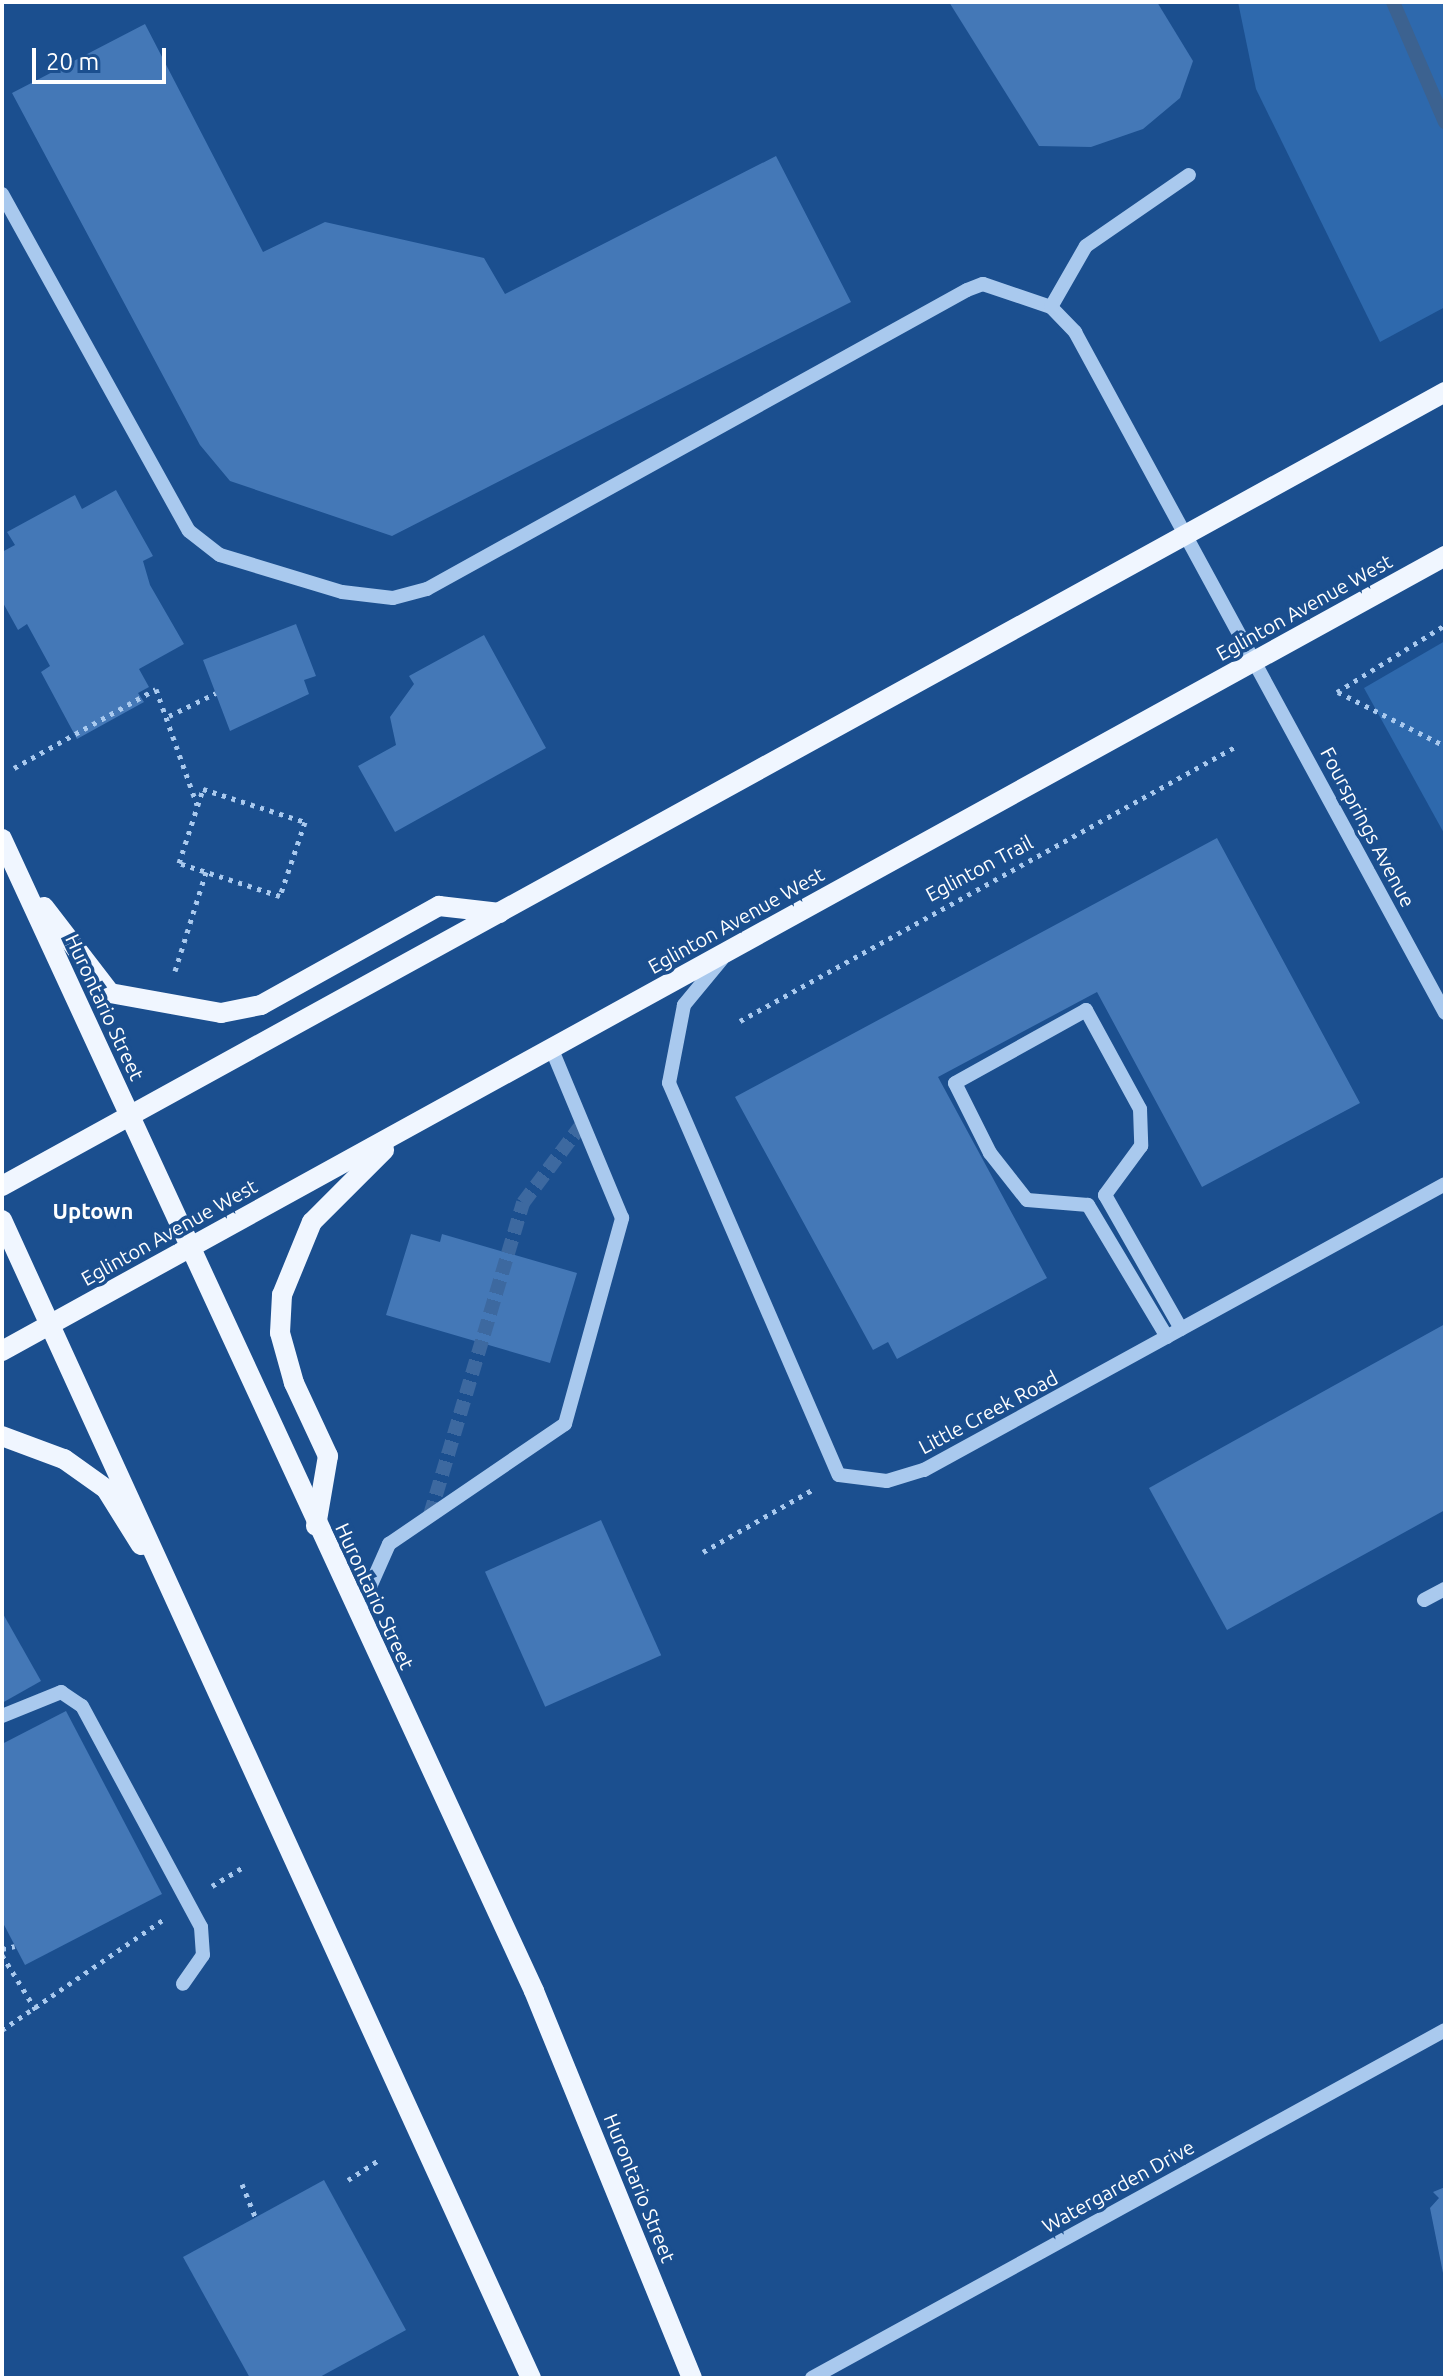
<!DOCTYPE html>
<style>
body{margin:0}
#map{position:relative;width:1447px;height:2380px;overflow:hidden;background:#1b4f8f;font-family:Ubuntu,sans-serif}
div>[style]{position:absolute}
.green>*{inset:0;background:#2e69ad}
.stream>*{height:14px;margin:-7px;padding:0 7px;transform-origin:7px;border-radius:7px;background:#3c6290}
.building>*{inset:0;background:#4478b7;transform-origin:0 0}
.minor-tunnel>*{height:14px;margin-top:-7px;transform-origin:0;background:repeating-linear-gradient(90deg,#3d69a0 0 14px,transparent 0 21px)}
.path>*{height:5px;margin-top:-2.5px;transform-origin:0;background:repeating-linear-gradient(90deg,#a9c9ee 0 4px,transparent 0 10px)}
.minor>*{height:14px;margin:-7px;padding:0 7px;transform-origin:7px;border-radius:7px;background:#a9c9ee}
.major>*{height:20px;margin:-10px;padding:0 10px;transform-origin:10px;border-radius:10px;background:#f0f6ff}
span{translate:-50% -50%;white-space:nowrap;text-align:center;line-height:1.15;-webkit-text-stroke:7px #1b4f8f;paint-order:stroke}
.street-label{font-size:20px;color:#fff}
.neighbourhood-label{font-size:22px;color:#fff;font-weight:700}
.frame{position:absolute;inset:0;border:4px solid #fff;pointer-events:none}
.scale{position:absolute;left:32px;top:48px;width:134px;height:36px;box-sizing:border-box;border:4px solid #fff;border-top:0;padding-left:10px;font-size:24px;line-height:28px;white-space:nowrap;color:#fff;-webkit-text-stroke:6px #1b4f8f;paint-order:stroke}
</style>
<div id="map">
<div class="green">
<i style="clip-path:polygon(1238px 2px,1445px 2px,1445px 307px,1380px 342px,1256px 89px)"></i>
<i style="clip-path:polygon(1445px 641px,1445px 835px,1364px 688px)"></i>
</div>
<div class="stream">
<i style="left:1393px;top:2px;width:131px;rotate:66.6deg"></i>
</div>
<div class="building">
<i style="clip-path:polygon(949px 2px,1157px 2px,1193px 61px,1180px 98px,1143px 129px,1091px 147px,1039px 146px)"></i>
<i style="clip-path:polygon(145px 24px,263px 252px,325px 222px,484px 258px,505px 294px,776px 156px,851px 302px,392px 536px,230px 481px,200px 445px,12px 93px)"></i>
<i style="clip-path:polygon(116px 490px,153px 556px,143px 561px,150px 585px,184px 644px,139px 669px,149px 687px,138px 693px,144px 702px,77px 739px,41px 672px,50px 666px,27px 624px,18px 630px,2px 601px,2px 552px,15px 545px,7px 532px,75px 495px,82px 509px)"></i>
<i style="clip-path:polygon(296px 624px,316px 676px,304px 680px,309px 694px,230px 731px,203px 660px)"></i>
<i style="clip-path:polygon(484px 635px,546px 748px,395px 832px,358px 766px,396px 745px,390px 717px,414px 684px,409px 676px)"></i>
<i style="clip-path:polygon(1217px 838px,1360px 1103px,1202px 1187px,1097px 992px,938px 1077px,1047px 1278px,897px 1359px,888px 1342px,873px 1350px,735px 1097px)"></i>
<i style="clip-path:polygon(411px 1234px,440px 1242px,442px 1234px,577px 1273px,550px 1363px,386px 1315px)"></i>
<i style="clip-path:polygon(1445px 1324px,1445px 1510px,1227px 1630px,1149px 1488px)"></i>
<i style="left:601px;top:1520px;width:148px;height:127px;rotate:66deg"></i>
<i style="clip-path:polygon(2px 1612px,41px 1681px,2px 1703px)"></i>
<i style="clip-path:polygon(66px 1711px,162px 1894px,25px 1965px,2px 1921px,2px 1744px)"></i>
<i style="clip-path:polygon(324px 2180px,406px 2330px,318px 2378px,250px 2378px,183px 2257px)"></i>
<i style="clip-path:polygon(1445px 2187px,1445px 2283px,1430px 2208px,1439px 2198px,1433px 2192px)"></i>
</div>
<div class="minor-tunnel">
<i style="left:430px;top:1515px;width:326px;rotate:-73.4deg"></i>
<i style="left:523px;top:1203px;width:104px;rotate:-53.2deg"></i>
</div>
<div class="path">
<i style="left:1337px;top:692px;width:127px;rotate:-31.8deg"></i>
<i style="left:1338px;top:692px;width:120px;rotate:26.8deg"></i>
<i style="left:169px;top:716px;width:52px;rotate:-26.1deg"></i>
<i style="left:14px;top:768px;width:162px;rotate:-29.1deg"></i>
<i style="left:156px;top:689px;width:123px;rotate:70.5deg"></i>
<i style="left:203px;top:789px;width:107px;rotate:17.9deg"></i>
<i style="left:305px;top:822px;width:78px;rotate:108.7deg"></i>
<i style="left:280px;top:896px;width:106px;rotate:-161.9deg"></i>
<i style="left:179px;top:863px;width:78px;rotate:-72deg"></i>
<i style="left:175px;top:971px;width:104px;rotate:-72.6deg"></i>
<i style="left:740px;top:1021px;width:566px;rotate:-28.97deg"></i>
<i style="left:703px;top:1552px;width:128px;rotate:-29.6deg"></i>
<i style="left:212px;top:1886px;width:35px;rotate:-31deg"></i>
<i style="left:2px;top:1949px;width:13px;rotate:-13deg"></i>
<i style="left:2px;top:1955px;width:65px;rotate:58.3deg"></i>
<i style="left:2px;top:2030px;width:196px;rotate:-34.4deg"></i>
<i style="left:348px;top:2180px;width:37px;rotate:-33deg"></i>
<i style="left:242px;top:2184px;width:35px;rotate:68deg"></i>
</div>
<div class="minor">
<i style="left:2px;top:194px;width:385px;rotate:61deg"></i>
<i style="left:189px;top:531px;width:39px;rotate:38deg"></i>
<i style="left:220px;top:555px;width:127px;rotate:16.9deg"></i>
<i style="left:342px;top:592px;width:51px;rotate:6.7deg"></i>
<i style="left:393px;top:598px;width:35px;rotate:-15deg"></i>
<i style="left:427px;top:589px;width:617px;rotate:-28.97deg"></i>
<i style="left:967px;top:290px;width:17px;rotate:-21deg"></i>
<i style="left:983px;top:284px;width:72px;rotate:18.7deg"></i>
<i style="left:1051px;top:307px;width:35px;rotate:46deg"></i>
<i style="left:1075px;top:332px;width:775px;rotate:61.48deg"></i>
<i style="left:1051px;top:307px;width:70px;rotate:-60.2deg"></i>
<i style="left:1086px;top:246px;width:125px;rotate:-34.6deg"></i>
<i style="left:722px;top:959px;width:60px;rotate:129.6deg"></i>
<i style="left:684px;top:1005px;width:79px;rotate:100.9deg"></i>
<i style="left:669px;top:1083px;width:427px;rotate:66.6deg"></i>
<i style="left:839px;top:1475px;width:48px;rotate:7.1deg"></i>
<i style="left:887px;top:1481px;width:39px;rotate:-17deg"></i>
<i style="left:924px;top:1470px;width:594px;rotate:-28.76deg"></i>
<i style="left:1167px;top:1337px;width:154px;rotate:-120.9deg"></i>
<i style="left:1088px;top:1205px;width:61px;rotate:-175.3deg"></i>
<i style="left:1027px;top:1200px;width:60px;rotate:-128.2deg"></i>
<i style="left:990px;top:1153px;width:78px;rotate:-116.6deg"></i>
<i style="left:955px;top:1083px;width:150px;rotate:-29.1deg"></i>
<i style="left:1086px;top:1010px;width:113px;rotate:61.4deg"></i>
<i style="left:1140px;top:1109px;width:37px;rotate:88deg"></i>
<i style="left:1141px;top:1146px;width:61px;rotate:126.3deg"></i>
<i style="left:1105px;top:1195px;width:154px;rotate:60.4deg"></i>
<i style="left:1424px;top:1600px;width:24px;rotate:-28deg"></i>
<i style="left:358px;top:1614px;width:77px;rotate:-66.1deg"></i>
<i style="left:389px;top:1544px;width:213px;rotate:-34.3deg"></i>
<i style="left:565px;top:1424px;width:214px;rotate:-74.5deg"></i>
<i style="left:622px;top:1218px;width:182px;rotate:-112.6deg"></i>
<i style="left:2px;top:1716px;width:64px;rotate:-22.1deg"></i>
<i style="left:61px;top:1692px;width:25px;rotate:34deg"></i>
<i style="left:82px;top:1706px;width:251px;rotate:61.7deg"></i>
<i style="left:201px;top:1927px;width:28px;rotate:86deg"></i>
<i style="left:203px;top:1955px;width:35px;rotate:125deg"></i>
<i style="left:812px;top:2378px;width:722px;rotate:-28.8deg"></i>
</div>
<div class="major">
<i style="left:2px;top:839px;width:1269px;rotate:65.21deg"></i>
<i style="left:534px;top:1991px;width:418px;rotate:67.8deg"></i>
<i style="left:44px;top:907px;width:108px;rotate:52.5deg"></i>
<i style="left:110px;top:993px;width:113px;rotate:10.2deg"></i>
<i style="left:221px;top:1013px;width:41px;rotate:-11.3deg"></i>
<i style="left:261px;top:1005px;width:204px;rotate:-29.1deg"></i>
<i style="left:439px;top:906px;width:61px;rotate:6.5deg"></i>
<i style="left:2px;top:1186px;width:1647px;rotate:-28.82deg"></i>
<i style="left:2px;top:1220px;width:1273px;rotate:65.45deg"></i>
<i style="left:2px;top:1351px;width:1648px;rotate:-28.85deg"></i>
<i style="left:2px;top:1436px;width:66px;rotate:20.4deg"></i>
<i style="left:64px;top:1459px;width:52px;rotate:35.5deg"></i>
<i style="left:106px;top:1489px;width:66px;rotate:58deg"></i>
<i style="left:316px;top:1526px;width:71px;rotate:-80.3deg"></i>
<i style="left:328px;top:1456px;width:81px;rotate:-115deg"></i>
<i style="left:294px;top:1383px;width:52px;rotate:-105.6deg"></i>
<i style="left:280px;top:1333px;width:38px;rotate:-87deg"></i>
<i style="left:282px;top:1295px;width:79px;rotate:-67.7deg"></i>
<i style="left:312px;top:1222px;width:102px;rotate:-45deg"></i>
</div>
<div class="street-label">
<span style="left:1304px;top:607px;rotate:-29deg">Eglinton Avenue West</span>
<span style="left:1368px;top:827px;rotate:62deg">Foursprings Avenue</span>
<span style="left:979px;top:868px;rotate:-28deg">Eglinton Trail</span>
<span style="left:736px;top:920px;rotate:-29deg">Eglinton Avenue West</span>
<span style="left:105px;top:1007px;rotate:65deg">Hurontario Street</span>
<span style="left:169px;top:1232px;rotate:-29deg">Eglinton Avenue West</span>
<span style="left:988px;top:1412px;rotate:-28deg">Little Creek Road</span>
<span style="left:375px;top:1596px;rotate:65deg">Hurontario Street</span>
<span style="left:1118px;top:2186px;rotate:-29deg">Watergarden Drive</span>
<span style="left:640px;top:2188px;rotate:68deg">Hurontario Street</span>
</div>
<div class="neighbourhood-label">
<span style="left:93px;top:1211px">Uptown</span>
</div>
<div class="frame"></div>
<div class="scale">20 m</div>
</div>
